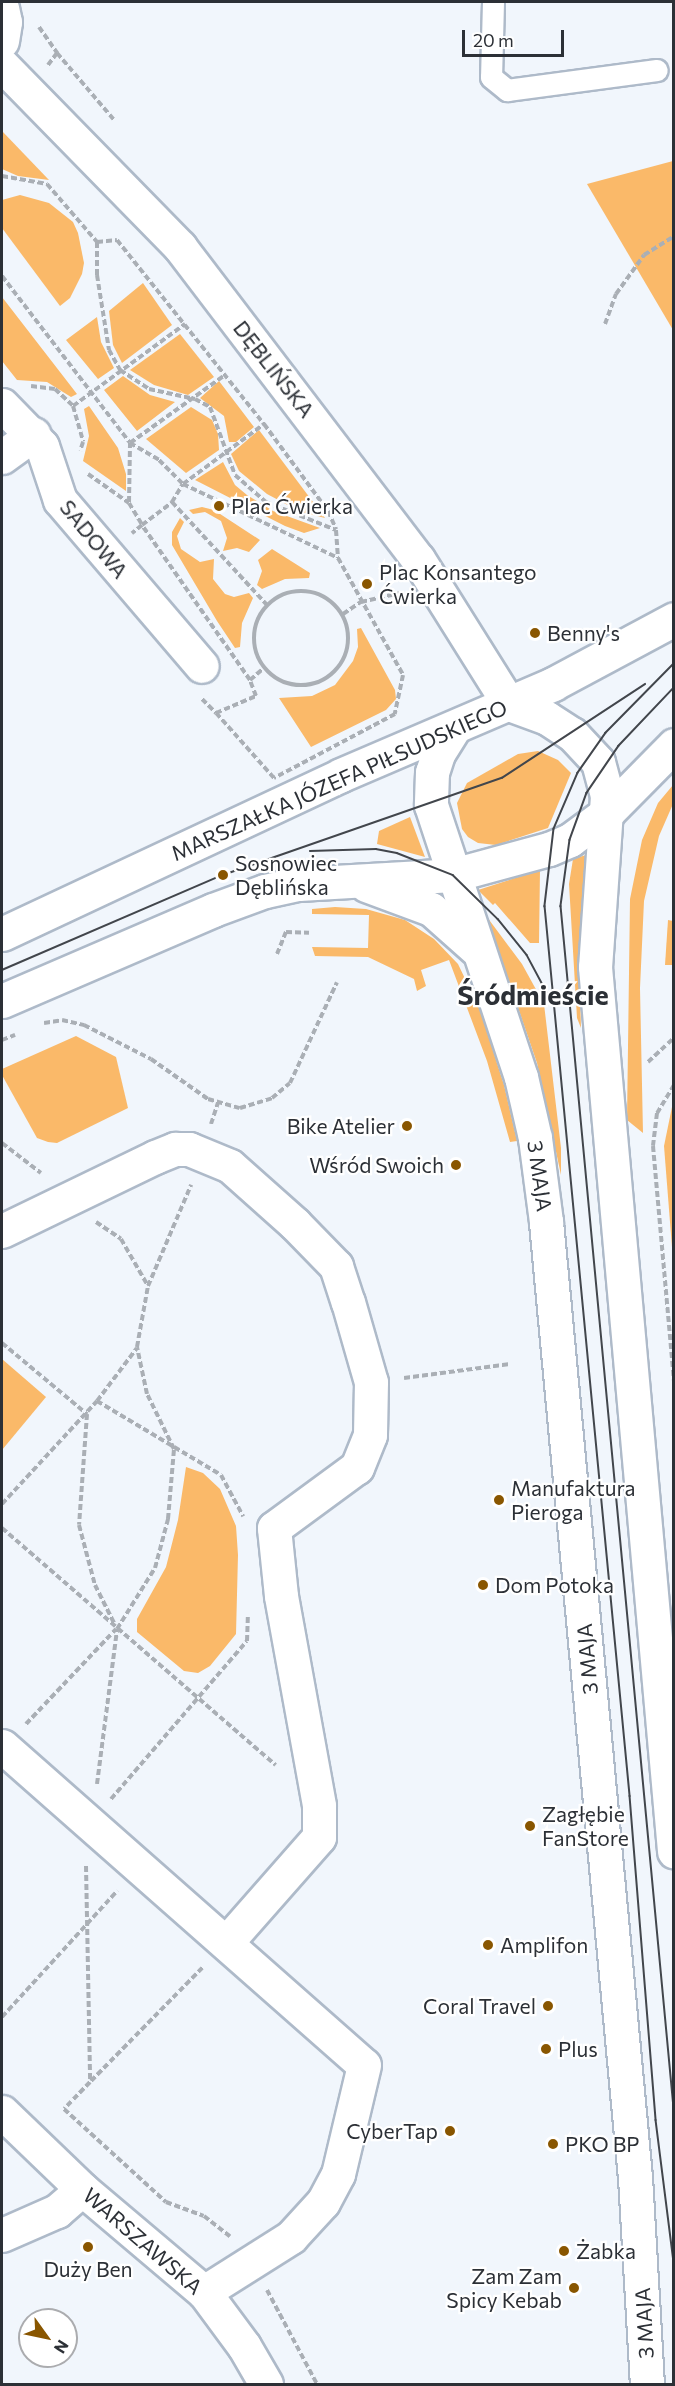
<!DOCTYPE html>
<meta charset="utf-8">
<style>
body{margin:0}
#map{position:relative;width:675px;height:2386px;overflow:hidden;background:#f1f6fc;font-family:Commissioner,sans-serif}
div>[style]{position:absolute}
.green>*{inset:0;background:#fab969}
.path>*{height:4px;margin-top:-2px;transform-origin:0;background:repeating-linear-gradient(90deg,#aaafb5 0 6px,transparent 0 9px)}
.path>.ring{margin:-2px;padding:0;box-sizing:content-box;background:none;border:4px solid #aaafb5;border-radius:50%}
.roads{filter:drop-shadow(2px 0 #aebac9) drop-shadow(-2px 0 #aebac9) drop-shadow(0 2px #aebac9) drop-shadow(0 -2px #aebac9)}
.lane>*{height:21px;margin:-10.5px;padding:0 10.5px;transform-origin:10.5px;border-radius:10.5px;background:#fff}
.street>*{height:33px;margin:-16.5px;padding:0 16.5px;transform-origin:16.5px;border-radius:16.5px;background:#fff}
.secondary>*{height:33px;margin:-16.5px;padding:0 16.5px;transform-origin:16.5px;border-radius:16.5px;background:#fff}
.tram>*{height:1.5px;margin:-0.75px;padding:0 0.75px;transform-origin:0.75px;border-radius:0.75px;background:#42464c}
.dots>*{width:16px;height:16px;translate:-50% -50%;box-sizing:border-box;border:3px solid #fff;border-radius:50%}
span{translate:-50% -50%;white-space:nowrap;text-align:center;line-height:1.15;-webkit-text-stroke:4.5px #fff;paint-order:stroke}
.street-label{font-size:21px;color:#2c3036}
.poi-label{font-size:21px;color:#2c3036}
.left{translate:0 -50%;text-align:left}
.right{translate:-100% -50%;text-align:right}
.district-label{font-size:27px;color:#2c3036;font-weight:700}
.frame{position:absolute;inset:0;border:3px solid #2c3036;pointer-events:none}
.north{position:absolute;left:18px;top:2308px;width:60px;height:60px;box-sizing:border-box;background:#fff;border:2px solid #abacaf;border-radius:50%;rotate:123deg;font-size:16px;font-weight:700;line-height:24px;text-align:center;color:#2c3036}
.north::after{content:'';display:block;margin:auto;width:21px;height:27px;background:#895600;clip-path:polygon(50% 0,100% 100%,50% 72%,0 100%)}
.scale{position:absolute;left:462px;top:30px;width:102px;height:27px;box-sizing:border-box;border:3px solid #2c3036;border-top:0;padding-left:8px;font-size:18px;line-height:21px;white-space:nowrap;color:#2c3036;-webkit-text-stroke:4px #fff;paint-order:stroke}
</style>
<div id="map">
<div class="green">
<i style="clip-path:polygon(2px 131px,49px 180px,18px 176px,2px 169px)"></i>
<i style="clip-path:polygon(673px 161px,674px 161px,673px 330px,587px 184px)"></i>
<i style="clip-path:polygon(20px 195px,49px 203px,73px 222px,78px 233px,84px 263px,82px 274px,70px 298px,60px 306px,2px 228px,2px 200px)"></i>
<i style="clip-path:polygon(143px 283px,172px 325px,122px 363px,113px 345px,109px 311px)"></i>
<i style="clip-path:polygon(2px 297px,77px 394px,71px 397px,47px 382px,17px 380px,2px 361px)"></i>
<i style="clip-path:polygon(97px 317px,101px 342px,114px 368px,98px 379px,66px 340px)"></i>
<i style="clip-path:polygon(180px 334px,214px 377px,188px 395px,154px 385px,130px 370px)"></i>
<i style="clip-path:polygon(123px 376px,150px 395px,175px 402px,137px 431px,104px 390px)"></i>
<i style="clip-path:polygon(219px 381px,254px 427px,236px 442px,229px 442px,224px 416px,200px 398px)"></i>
<i style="clip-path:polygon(89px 406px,118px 448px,126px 474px,126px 491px,83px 461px,89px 436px,84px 409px)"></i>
<i style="clip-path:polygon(191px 407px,212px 420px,218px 434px,219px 450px,186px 473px,146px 439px)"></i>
<i style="clip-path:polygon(259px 430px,325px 518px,301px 512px,267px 494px,239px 471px,231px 454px)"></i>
<i style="clip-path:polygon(223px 462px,235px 485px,247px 495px,273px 511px,320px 528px,304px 533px,285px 526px,195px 480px)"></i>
<i style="clip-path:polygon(202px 507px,214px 510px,260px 540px,249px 552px,237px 548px,223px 551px,227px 538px,221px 521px,205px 512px,193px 514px,189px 510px)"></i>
<i style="clip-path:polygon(180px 518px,184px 522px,177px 536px,181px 549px,200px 562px,214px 559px,213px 579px,225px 594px,234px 597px,249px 593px,253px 598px,242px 623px,240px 647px,235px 648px,217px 621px,172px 545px,172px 532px)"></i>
<i style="clip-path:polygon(272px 549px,310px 573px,309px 578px,285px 579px,262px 589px,257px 585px,262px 571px,258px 560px)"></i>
<i style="clip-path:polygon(361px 628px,395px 690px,396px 699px,386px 710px,311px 747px,279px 698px,312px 696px,335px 685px,353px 661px,358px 647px,357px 629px)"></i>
<i style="clip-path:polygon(538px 751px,558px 760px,571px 773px,548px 828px,496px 845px,478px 843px,468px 837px,462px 829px,457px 803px,467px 783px,518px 754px)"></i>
<i style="clip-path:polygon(673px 785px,673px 804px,659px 836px,644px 901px,640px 988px,643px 1133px,627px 1120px,630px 899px,642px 840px,658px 803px)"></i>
<i style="clip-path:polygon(410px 817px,425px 857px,377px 844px,379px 831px)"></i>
<i style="clip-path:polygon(586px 855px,579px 958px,581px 1028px,577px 1018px,569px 884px,573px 859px)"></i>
<i style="clip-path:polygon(540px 870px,539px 943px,530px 943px,495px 903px,493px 905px,478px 890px)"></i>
<i style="clip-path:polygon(335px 907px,366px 909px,405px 920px,434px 939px,458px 964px,480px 1010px,504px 1085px,517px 1141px,510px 1142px,487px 1061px,449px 960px,421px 970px,426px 986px,417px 991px,414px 979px,368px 957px,315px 956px,312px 947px,368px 948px,369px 915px,312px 914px,312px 909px)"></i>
<i style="clip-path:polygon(487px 917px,522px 964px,544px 1004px,561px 1148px,561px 1175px,537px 1063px)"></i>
<i style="clip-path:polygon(668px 920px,673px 921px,673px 965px,665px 965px)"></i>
<i style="clip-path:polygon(76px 1036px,116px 1057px,128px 1108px,57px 1143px,48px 1142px,37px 1138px,2px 1075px,2px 1069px)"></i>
<i style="clip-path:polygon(673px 1102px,673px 1260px,664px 1146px)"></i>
<i style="clip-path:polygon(2px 1359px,46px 1397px,2px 1450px)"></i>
<i style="clip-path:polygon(186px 1467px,203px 1473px,220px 1489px,236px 1526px,238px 1555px,236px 1634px,210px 1666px,198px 1673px,184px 1671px,137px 1632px,137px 1619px,166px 1567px,178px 1520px)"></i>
</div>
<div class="path">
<i style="left:39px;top:27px;width:32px;rotate:55deg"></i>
<i style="left:57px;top:53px;width:15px;rotate:127deg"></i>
<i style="left:57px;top:53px;width:89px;rotate:49.5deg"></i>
<i style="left:2px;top:176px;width:46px;rotate:10.1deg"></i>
<i style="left:47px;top:184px;width:77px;rotate:49.2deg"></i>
<i style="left:97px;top:242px;width:33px;rotate:90deg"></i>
<i style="left:97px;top:275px;width:76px;rotate:80.9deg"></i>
<i style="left:109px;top:350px;width:23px;rotate:61deg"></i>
<i style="left:120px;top:370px;width:35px;rotate:33deg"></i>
<i style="left:149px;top:389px;width:47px;rotate:12.3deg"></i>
<i style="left:195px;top:399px;width:17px;rotate:28deg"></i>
<i style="left:210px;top:407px;width:72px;rotate:69.8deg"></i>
<i style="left:235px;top:475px;width:41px;rotate:41.1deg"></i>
<i style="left:266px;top:502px;width:75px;rotate:21.8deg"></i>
<i style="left:336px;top:530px;width:28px;rotate:86deg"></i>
<i style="left:97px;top:242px;width:20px;rotate:-6deg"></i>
<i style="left:117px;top:240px;width:236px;rotate:51.4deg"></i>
<i style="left:264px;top:424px;width:108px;rotate:53.7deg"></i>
<i style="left:328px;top:511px;width:20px;rotate:66deg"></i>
<i style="left:2px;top:276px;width:210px;rotate:52.5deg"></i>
<i style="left:130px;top:443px;width:34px;rotate:30deg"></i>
<i style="left:159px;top:460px;width:34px;rotate:45deg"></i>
<i style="left:183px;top:484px;width:101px;rotate:-36.5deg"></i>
<i style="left:605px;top:324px;width:32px;rotate:-70deg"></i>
<i style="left:616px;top:294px;width:48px;rotate:-54.3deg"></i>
<i style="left:644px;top:255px;width:36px;rotate:-32deg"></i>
<i style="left:31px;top:386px;width:24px;rotate:7deg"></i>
<i style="left:55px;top:389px;width:25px;rotate:43deg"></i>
<i style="left:73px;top:406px;width:37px;rotate:74deg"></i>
<i style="left:83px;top:442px;width:9px;rotate:108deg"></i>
<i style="left:73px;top:406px;width:139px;rotate:-36.2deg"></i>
<i style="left:88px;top:474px;width:50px;rotate:35.3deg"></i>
<i style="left:129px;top:503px;width:26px;rotate:59deg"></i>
<i style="left:142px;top:525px;width:13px;rotate:141deg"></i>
<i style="left:183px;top:484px;width:172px;rotate:25.5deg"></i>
<i style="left:338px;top:558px;width:134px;rotate:60.9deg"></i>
<i style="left:403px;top:675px;width:40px;rotate:102deg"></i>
<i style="left:395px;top:714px;width:137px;rotate:152.1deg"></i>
<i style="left:274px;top:778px;width:87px;rotate:-131.7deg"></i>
<i style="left:216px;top:713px;width:43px;rotate:-23deg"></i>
<i style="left:256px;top:696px;width:17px;rotate:-111deg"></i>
<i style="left:250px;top:680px;width:189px;rotate:-124.9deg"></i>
<i style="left:142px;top:525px;width:38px;rotate:-37deg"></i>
<i style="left:172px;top:502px;width:21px;rotate:-59deg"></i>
<i style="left:129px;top:502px;width:59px;rotate:-89deg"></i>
<i style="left:130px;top:443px;width:117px;rotate:-35.6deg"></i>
<i style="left:172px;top:502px;width:140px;rotate:47.3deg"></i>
<i class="ring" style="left:254px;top:591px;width:90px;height:90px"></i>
<i style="left:343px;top:614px;width:22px;rotate:-34deg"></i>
<i style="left:361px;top:602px;width:40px;rotate:-13deg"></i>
<i style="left:250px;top:680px;width:18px;rotate:-41deg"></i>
<i style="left:202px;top:699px;width:20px;rotate:45deg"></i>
<i style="left:277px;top:954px;width:24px;rotate:-68deg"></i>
<i style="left:286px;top:932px;width:23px;rotate:2deg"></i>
<i style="left:44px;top:1023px;width:18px;rotate:-9deg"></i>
<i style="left:62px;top:1020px;width:23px;rotate:13deg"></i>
<i style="left:84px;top:1025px;width:75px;rotate:26.9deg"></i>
<i style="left:151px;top:1059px;width:70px;rotate:35.1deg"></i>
<i style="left:208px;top:1099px;width:33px;rotate:16deg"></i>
<i style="left:240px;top:1108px;width:34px;rotate:-17deg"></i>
<i style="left:272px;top:1098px;width:23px;rotate:-40deg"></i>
<i style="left:290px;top:1083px;width:111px;rotate:-65deg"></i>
<i style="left:2px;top:1040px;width:14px;rotate:-21deg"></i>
<i style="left:648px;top:1062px;width:35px;rotate:-43deg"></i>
<i style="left:674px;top:1085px;width:33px;rotate:121deg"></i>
<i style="left:657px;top:1113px;width:33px;rotate:97deg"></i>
<i style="left:653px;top:1146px;width:237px;rotate:84.9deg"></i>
<i style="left:211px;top:1124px;width:22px;rotate:-72deg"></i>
<i style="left:2px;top:1143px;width:49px;rotate:37.6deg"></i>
<i style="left:96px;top:1222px;width:30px;rotate:34deg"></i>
<i style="left:121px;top:1239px;width:54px;rotate:60.1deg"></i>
<i style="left:2px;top:1343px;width:111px;rotate:39.9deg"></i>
<i style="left:87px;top:1414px;width:111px;rotate:94.1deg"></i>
<i style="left:79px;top:1525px;width:62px;rotate:75.1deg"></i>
<i style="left:95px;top:1585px;width:45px;rotate:63.4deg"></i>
<i style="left:404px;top:1378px;width:107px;rotate:-7.5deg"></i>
<i style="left:97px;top:1401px;width:144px;rotate:30.8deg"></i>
<i style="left:221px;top:1475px;width:47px;rotate:61.8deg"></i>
<i style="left:2px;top:1504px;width:140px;rotate:-47.3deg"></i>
<i style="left:97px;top:1401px;width:66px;rotate:-53deg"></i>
<i style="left:2px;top:1528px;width:362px;rotate:40.9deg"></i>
<i style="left:26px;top:1724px;width:131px;rotate:-46.5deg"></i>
<i style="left:97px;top:1784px;width:156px;rotate:-82.6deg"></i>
<i style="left:117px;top:1629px;width:72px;rotate:-58.1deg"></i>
<i style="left:155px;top:1568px;width:51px;rotate:-75.1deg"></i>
<i style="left:168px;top:1519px;width:70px;rotate:-85.1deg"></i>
<i style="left:174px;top:1449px;width:61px;rotate:-116.1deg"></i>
<i style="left:147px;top:1394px;width:48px;rotate:-102deg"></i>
<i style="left:137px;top:1347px;width:62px;rotate:-79.8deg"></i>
<i style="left:148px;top:1286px;width:110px;rotate:-66.9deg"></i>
<i style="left:111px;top:1799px;width:208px;rotate:-49.3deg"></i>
<i style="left:247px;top:1641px;width:24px;rotate:-88deg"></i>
<i style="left:86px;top:1866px;width:216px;rotate:88.9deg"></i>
<i style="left:90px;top:2082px;width:37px;rotate:134deg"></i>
<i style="left:64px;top:2109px;width:138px;rotate:42.4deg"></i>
<i style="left:166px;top:2202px;width:40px;rotate:20.2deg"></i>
<i style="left:204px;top:2216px;width:33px;rotate:38deg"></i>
<i style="left:2px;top:2017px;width:171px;rotate:-47.6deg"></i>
<i style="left:91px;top:2081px;width:160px;rotate:-45.5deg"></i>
<i style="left:267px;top:2290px;width:106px;rotate:62deg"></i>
</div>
<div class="roads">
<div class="lane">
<i style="left:493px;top:2px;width:75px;rotate:91.5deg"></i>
<i style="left:491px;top:77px;width:21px;rotate:39deg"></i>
<i style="left:507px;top:90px;width:151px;rotate:-7.6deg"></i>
</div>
<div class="street">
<i style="left:2px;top:405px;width:57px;rotate:45.7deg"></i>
<i style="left:42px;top:446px;width:57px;rotate:71.6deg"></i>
<i style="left:60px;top:500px;width:218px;rotate:49.5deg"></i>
<i style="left:2px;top:457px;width:39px;rotate:-36deg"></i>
<i style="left:2px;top:1231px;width:170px;rotate:-25.8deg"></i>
<i style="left:155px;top:1157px;width:22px;rotate:-22deg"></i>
<i style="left:175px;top:1149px;width:14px"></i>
<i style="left:189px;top:1149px;width:44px;rotate:22.5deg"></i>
<i style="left:230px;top:1166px;width:87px;rotate:41.7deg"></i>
<i style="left:295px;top:1224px;width:59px;rotate:45.7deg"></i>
<i style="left:336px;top:1266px;width:38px;rotate:72deg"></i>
<i style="left:348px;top:1302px;width:83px;rotate:74deg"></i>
<i style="left:371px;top:1382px;width:53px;rotate:91.1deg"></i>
<i style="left:370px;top:1435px;width:35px;rotate:112deg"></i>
<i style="left:357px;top:1467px;width:103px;rotate:143.7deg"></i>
<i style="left:274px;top:1528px;width:68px;rotate:84.1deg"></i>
<i style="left:281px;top:1596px;width:213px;rotate:79.7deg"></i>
<i style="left:319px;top:1806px;width:31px;rotate:90deg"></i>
<i style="left:319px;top:1837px;width:141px;rotate:131.3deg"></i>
<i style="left:2px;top:1746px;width:482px;rotate:41.4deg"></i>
<i style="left:364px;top:2065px;width:112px;rotate:103.4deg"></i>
<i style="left:338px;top:2174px;width:32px;rotate:118deg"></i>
<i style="left:323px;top:2202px;width:47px;rotate:132.4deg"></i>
<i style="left:291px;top:2237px;width:103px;rotate:147.7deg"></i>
<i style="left:2px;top:2112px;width:111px;rotate:43.9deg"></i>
<i style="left:82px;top:2189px;width:160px;rotate:40.2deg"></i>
<i style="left:204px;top:2292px;width:67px;rotate:53.5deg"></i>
<i style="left:244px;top:2346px;width:44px;rotate:59.9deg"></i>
<i style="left:2px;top:2235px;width:60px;rotate:-23.6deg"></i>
<i style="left:57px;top:2211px;width:33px;rotate:-41deg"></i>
</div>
<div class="secondary">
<i style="left:2px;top:8px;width:14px;rotate:78deg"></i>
<i style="left:5px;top:22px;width:19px;rotate:99deg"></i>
<i style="left:2px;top:65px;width:255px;rotate:45.6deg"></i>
<i style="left:180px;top:247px;width:392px;rotate:52.7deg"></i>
<i style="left:418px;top:559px;width:171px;rotate:57.9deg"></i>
<i style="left:509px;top:704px;width:40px;rotate:20.2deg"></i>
<i style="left:547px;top:718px;width:30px;rotate:33deg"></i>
<i style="left:572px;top:734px;width:38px;rotate:47deg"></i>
<i style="left:598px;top:762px;width:35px;rotate:75deg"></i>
<i style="left:607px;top:796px;width:171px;rotate:94deg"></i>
<i style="left:595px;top:967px;width:888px;rotate:84.89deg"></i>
<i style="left:454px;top:728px;width:31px;rotate:122deg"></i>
<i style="left:438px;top:754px;width:19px;rotate:108deg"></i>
<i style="left:432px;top:772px;width:33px;rotate:92deg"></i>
<i style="left:431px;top:805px;width:287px;rotate:71.7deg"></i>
<i style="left:521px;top:1077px;width:63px;rotate:77.1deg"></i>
<i style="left:535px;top:1138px;width:85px;rotate:82.5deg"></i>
<i style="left:546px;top:1222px;width:959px;rotate:84.68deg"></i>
<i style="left:635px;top:2177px;width:207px;rotate:86.7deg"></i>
<i style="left:366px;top:885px;width:69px;rotate:20.3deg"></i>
<i style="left:431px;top:909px;width:59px;rotate:41.6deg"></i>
<i style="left:2px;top:934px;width:374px;rotate:-25.1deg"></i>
<i style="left:341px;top:775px;width:231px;rotate:-23.2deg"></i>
<i style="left:553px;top:684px;width:137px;rotate:-28.2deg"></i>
<i style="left:2px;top:1001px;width:230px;rotate:-23.3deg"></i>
<i style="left:213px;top:910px;width:55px;rotate:-20.1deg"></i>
<i style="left:265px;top:891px;width:35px;rotate:-12deg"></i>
<i style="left:299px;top:884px;width:154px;rotate:-3.3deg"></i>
<i style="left:453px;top:875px;width:99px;rotate:-15.2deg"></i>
<i style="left:549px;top:849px;width:23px;rotate:-23deg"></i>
<i style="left:570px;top:840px;width:47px;rotate:-36.4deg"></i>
<i style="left:608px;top:812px;width:94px;rotate:-45.4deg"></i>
</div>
</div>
<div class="tram">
<i style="left:674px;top:664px;width:97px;rotate:134.6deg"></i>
<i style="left:606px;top:733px;width:49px;rotate:125deg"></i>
<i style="left:578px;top:773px;width:61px;rotate:113.2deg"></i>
<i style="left:554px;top:829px;width:78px;rotate:96.7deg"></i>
<i style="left:545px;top:906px;width:894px;rotate:84.54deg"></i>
<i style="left:630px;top:1796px;width:325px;rotate:85.4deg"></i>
<i style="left:656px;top:2120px;width:144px;rotate:82.8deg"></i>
<i style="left:674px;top:688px;width:80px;rotate:133.5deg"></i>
<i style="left:619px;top:746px;width:57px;rotate:124.2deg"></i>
<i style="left:587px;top:793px;width:50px;rotate:109.9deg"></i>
<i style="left:570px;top:840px;width:67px;rotate:97.8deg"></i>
<i style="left:561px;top:906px;width:1208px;rotate:84.63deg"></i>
<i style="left:310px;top:851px;width:66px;rotate:-1.7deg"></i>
<i style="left:376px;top:849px;width:21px;rotate:11deg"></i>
<i style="left:397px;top:853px;width:60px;rotate:21.4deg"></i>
<i style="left:453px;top:875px;width:63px;rotate:44.4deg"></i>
<i style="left:498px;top:919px;width:46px;rotate:51.1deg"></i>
<i style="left:527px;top:955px;width:49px;rotate:61.9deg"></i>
<i style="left:2px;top:970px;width:241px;rotate:-23.3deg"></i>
<i style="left:223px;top:875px;width:295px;rotate:-19.2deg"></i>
<i style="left:502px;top:778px;width:171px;rotate:-33.3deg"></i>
</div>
<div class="dots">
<i style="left:219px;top:506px;background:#895600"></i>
<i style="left:367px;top:584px;background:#895600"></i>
<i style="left:535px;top:633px;background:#895600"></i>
<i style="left:223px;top:875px;background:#895600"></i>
<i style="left:407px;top:1126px;background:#895600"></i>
<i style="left:456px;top:1165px;background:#895600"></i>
<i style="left:499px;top:1500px;background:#895600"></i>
<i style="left:483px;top:1585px;background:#895600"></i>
<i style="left:530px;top:1826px;background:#895600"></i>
<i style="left:488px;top:1945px;background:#895600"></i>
<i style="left:548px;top:2006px;background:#895600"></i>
<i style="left:546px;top:2049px;background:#895600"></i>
<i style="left:450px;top:2131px;background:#895600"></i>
<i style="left:553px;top:2144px;background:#895600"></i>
<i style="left:88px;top:2247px;background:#895600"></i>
<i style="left:564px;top:2251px;background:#895600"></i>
<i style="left:574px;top:2288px;background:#895600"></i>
</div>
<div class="street-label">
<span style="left:274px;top:369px;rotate:52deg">DĘBLIŃSKA</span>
<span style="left:94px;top:539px;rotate:51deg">SADOWA</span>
<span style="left:339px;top:780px;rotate:-24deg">MARSZAŁKA JÓZEFA PIŁSUDSKIEGO</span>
<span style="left:540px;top:1176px;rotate:82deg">3 MAJA</span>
<span style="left:587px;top:1659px;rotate:-95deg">3 MAJA</span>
<span style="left:143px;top:2241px;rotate:41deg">WARSZAWSKA</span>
<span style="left:644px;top:2323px;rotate:-93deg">3 MAJA</span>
</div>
<div class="poi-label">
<span class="left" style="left:231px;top:506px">Plac Ćwierka</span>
<span class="left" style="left:379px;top:584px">Plac Konsantego<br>Ćwierka</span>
<span class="left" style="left:547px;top:633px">Benny's</span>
<span class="left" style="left:235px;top:875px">Sosnowiec<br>Dęblińska</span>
<span class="right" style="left:395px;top:1126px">Bike Atelier</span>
<span class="right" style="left:444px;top:1165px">Wśród Swoich</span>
<span class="left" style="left:511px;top:1500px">Manufaktura<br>Pieroga</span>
<span class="left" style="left:495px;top:1585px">Dom Potoka</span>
<span class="left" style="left:542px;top:1826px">Zagłębie<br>FanStore</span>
<span class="left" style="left:500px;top:1945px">Amplifon</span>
<span class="right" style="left:536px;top:2006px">Coral Travel</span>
<span class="left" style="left:558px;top:2049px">Plus</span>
<span class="right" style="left:438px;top:2131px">CyberTap</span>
<span class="left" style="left:565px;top:2144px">PKO BP</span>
<span class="left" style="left:576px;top:2251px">Żabka</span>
<span style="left:88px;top:2269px">Duży Ben</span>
<span class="right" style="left:562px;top:2288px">Zam Zam<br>Spicy Kebab</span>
</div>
<div class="district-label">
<span style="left:533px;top:995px">Śródmieście</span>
</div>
<div class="frame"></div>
<div class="north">N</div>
<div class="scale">20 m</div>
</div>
